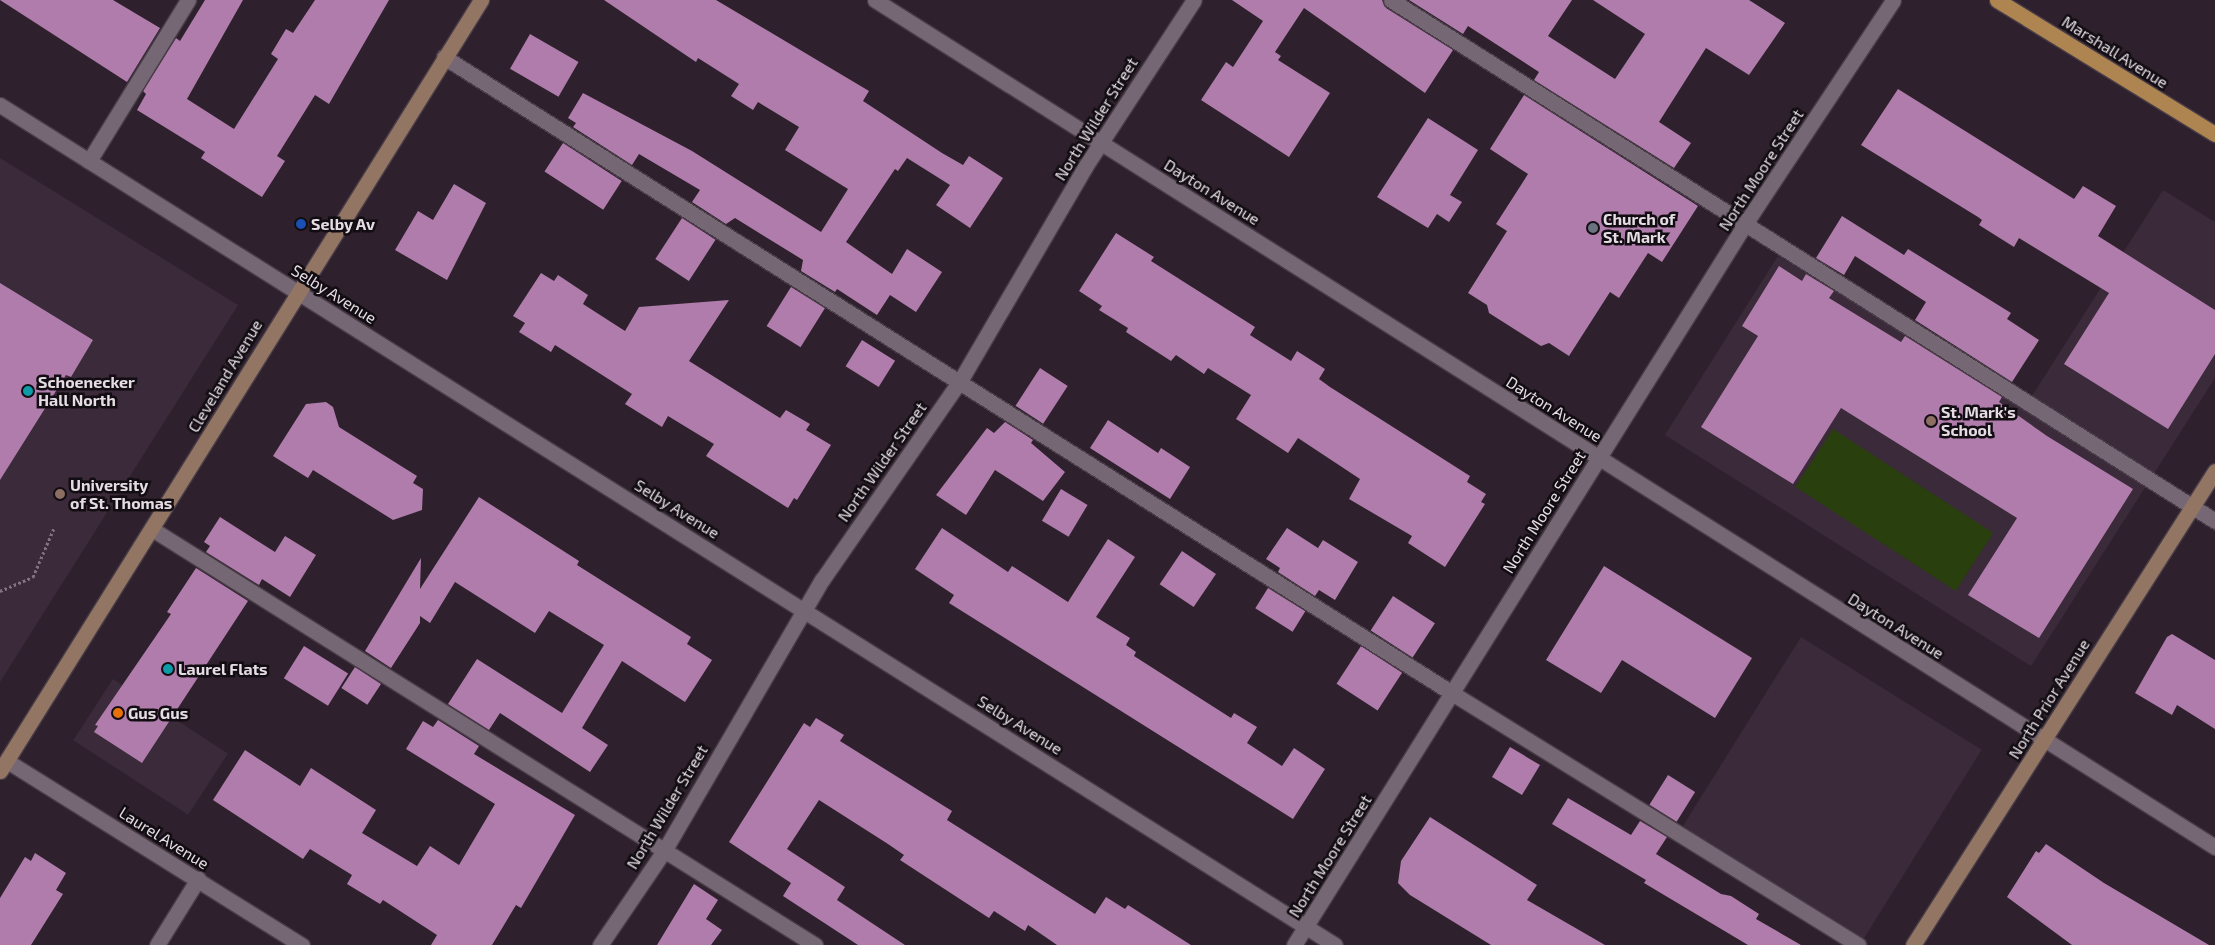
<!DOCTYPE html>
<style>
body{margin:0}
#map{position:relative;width:2215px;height:945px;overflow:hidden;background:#2e212d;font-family:"Exo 2",sans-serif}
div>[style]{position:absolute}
.built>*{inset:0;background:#3b2a39;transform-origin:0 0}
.green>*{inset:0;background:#293f0e;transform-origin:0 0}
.building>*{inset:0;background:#af7cab;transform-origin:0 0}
.path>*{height:3px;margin-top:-1.5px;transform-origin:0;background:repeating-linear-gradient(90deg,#80757f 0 2.5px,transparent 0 5px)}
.roads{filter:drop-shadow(1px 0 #483c47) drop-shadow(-1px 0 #483c47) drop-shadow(0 1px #483c47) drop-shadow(0 -1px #483c47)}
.lane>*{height:15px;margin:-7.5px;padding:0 7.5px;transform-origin:7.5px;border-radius:7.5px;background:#766775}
.street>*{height:15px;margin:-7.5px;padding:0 7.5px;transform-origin:7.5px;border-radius:7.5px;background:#766775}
.secondary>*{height:15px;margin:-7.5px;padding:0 7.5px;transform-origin:7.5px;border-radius:7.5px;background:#927663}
.primary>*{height:15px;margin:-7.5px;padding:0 7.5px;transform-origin:7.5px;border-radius:7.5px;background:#ae8550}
.dots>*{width:14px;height:14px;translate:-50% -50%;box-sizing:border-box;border:2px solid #120d12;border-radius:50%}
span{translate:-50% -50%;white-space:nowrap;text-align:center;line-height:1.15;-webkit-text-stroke:5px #120d12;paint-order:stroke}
.street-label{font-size:16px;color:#e5dce4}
.poi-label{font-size:16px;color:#e5dce4;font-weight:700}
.left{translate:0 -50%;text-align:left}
</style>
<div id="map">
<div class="built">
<i style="clip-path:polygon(0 158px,238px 305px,0 682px)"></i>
<i style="clip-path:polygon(2163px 190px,2215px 222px,2215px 378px,2031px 666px,1665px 435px,1778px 256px,2025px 407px)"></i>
<i style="left:1801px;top:637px;width:213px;height:225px;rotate:32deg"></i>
<i style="left:113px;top:679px;width:137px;height:73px;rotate:33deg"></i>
</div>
<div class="green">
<i style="left:1833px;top:429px;width:191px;height:69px;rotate:33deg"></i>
</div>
<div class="building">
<i style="clip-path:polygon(0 0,113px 0,160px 28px,127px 82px)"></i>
<i style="clip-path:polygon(205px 0,243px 0,187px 99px,234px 129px,278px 59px,271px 54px,286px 29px,293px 33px,315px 0,389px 0,329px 104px,315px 95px,277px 156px,285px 161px,262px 197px,201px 158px,205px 152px,137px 110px,146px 94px,143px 91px,176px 38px,180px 41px)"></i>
<i style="clip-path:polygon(604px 0,716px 0,869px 91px,863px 101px,942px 153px,963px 165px,969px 156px,1003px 178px,970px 228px,936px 205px,950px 185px,907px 158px,898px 171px,895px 169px,846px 242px,892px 274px,907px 249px,942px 272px,916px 312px,890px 295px,877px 315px,837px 289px,835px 292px,801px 271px,803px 260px,735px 218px,726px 224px,692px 202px,700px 190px,639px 154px,632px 165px,573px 127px,576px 123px,568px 118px,583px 93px,692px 151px,821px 232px,848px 189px,785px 150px,799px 127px,758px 102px,753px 110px,731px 96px,739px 84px,698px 58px,696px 62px)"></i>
<i style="clip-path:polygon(1232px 0,1382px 0,1386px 8px,1453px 50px,1425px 93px,1304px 8px,1275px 52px,1281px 56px,1278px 60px,1330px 93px,1289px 157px,1201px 100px,1226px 62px,1233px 67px,1263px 21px)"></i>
<i style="clip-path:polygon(1409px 0,1572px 0,1548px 36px,1615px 79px,1645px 34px,1593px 0,1749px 0,1785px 23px,1749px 75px,1706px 48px,1659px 122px,1691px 143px,1674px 168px,1534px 80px,1539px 72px,1468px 26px,1463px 34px)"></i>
<i style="left:530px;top:34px;width:56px;height:40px;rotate:30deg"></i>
<i style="clip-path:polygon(1898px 89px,2074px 199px,2083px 186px,2116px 206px,2098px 236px,2215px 310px,2215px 354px,2168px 429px,2064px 364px,2109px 293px,2019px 238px,2014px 247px,1979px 225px,1982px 220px,1978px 217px,1861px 145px)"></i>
<i style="clip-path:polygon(1524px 95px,1698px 206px,1662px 262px,1648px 253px,1619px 298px,1610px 292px,1569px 356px,1549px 343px,1541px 346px,1489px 313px,1487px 305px,1468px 293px,1507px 231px,1496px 224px,1528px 174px,1490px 149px)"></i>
<i style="clip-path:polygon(1428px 118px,1478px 150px,1450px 195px,1462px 202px,1449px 222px,1437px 214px,1428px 228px,1377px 197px)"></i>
<i style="left:563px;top:143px;width:70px;height:34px;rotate:33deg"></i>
<i style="clip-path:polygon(454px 184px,486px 203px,447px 280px,395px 250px,418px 211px,433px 220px)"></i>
<i style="clip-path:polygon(1842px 216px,1904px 255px,1908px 249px,2011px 313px,2007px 319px,2039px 340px,2012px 382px,1915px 320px,1926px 302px,1855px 256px,1844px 275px,1816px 258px)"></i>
<i style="left:682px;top:218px;width:40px;height:49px;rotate:33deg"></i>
<i style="clip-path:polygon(1116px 233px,1154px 257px,1151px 261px,1255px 327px,1250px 335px,1291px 361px,1297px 351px,1325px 369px,1319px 379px,1330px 387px,1470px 476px,1467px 482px,1486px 494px,1481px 502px,1485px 504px,1445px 567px,1408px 543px,1412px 536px,1349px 499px,1360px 479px,1298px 438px,1288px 453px,1236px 419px,1251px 395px,1208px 368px,1204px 374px,1176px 355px,1171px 361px,1126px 332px,1128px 328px,1099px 310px,1102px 306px,1079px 291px)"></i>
<i style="clip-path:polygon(1779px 266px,1802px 281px,1806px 274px,1834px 291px,1829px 298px,1901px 342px,1905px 336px,2002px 397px,1999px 402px,2047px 436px,2133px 489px,2039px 638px,1968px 595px,2017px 518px,1841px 408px,1793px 484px,1701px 427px,1758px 336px,1742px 326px)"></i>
<i style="clip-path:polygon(541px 273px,554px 281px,558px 275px,588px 295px,583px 304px,625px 331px,639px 307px,729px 300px,689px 361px,780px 418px,786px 410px,810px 424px,806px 430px,831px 445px,797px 500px,794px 498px,788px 508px,706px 456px,714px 444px,668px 416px,662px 427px,625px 404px,632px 394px,555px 345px,551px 352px,519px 332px,525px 323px,513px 316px)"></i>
<i style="clip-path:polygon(0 283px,93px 340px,71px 377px,66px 375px,0 480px)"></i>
<i style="left:791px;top:287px;width:40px;height:46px;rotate:32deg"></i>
<i style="left:862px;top:340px;width:39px;height:31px;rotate:32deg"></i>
<i style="left:1040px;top:368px;width:33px;height:45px;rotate:33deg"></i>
<i style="clip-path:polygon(326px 402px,333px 407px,339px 427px,417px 476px,413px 483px,423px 489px,422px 510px,393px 520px,313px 470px,308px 478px,273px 456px,306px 404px)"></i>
<i style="clip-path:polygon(1108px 420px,1158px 453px,1161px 448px,1190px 467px,1170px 499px,1090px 448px)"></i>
<i style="clip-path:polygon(1005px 422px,1033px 440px,1031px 443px,1065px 472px,1043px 501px,995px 470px,966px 515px,936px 495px,987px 428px,994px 433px)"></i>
<i style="left:1061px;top:489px;width:31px;height:37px;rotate:31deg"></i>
<i style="clip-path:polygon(479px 497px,579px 561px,577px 565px,691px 637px,687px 644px,712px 660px,685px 702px,622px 661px,582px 728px,608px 745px,590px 772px,500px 713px,489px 730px,448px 704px,477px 659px,562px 713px,604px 645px,549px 611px,535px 633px,455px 582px,430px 623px,420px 616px,420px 623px,391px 668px,365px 651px,421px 558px,420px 589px)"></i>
<i style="clip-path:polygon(220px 517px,275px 552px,285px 536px,316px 555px,290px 597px,262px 579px,259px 585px,206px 552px,210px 546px,204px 542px)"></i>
<i style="clip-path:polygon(942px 528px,1008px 572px,1012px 566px,1068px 602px,1108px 539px,1135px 557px,1096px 617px,1130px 638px,1126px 645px,1136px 652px,1134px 656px,1231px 718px,1234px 713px,1257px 727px,1247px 743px,1282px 766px,1294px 748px,1325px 769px,1293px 819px,949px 603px,954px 595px,915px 569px)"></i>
<i style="clip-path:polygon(1287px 528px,1318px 548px,1323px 540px,1358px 562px,1335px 600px,1319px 590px,1315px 596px,1278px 572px,1280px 568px,1266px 559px)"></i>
<i style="left:1182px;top:551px;width:41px;height:40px;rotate:34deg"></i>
<i style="clip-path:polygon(1604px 566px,1752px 658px,1715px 718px,1622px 660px,1601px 693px,1546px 660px)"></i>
<i style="clip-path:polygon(196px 568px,248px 601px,142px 763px,94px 732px,98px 726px,95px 725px,171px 614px,167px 612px)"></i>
<i style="left:1268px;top:588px;width:44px;height:24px;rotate:32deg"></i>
<i style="left:1393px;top:596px;width:50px;height:41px;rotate:33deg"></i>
<i style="clip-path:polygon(2172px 634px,2215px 660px,2215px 729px,2177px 705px,2172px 715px,2135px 693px,2167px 637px)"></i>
<i style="left:304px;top:646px;width:52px;height:38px;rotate:32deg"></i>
<i style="left:1361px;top:646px;width:49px;height:45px;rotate:33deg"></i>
<i style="left:355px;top:667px;width:31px;height:25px;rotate:33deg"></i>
<i style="clip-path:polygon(816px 718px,844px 735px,840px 741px,952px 811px,947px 820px,1095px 914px,1106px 897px,1125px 909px,1128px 905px,1191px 945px,1057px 945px,1028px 925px,1025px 931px,994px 911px,989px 918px,900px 860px,904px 855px,888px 844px,819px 800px,787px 849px,845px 887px,837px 900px,905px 945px,858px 945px,783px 896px,791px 883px,729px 842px,804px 723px,810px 727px)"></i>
<i style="clip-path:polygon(438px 720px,479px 746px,474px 754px,575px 815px,521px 908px,516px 905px,492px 945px,431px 945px,437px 935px,383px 900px,380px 904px,347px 884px,352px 875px,310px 849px,303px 859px,213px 800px,245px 750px,300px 786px,311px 768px,376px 810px,362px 833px,417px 866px,430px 846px,459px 865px,495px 804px,406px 749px,423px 721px,433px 727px)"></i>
<i style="left:1510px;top:747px;width:35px;height:35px;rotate:31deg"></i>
<i style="left:1668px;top:775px;width:32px;height:35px;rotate:32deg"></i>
<i style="clip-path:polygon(1568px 798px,1631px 835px,1640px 821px,1667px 837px,1656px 854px,1721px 894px,1731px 896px,1759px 914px,1756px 919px,1801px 945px,1748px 945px,1644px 883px,1646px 880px,1552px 824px)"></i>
<i style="clip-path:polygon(1430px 817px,1537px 885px,1527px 900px,1605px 945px,1491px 945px,1410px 895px,1398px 883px,1401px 861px)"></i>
<i style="clip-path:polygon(2046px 844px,2104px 883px,2209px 945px,2072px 945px,2007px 897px,2036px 851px,2039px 853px)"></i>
<i style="clip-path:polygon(35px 853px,66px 873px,56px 890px,63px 894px,31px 945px,0 945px,0 898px,25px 857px,31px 861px)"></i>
<i style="clip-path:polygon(694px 884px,718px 900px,706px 919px,722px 930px,711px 945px,657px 945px)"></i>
</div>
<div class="path">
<i style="left:0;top:591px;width:36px;rotate:-23deg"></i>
<i style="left:33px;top:577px;width:53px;rotate:-66.8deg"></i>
</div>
<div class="roads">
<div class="lane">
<i style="left:1391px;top:0;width:975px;rotate:32.3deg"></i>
<i style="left:444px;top:57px;width:1192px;rotate:32.25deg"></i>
<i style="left:1452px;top:693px;width:478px;rotate:31.8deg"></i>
<i style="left:89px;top:161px;width:189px;rotate:-58.4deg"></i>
<i style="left:152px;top:529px;width:783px;rotate:32.11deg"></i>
<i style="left:157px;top:945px;width:78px;rotate:-58.2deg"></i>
</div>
<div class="street">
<i style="left:875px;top:0;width:1585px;rotate:32.3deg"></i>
<i style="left:0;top:105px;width:1577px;rotate:32.18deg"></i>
<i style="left:7px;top:761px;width:348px;rotate:32deg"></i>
<i style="left:600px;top:945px;width:114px;rotate:-55.8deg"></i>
<i style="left:664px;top:851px;width:314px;rotate:-59.8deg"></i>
<i style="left:822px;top:580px;width:242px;rotate:-55.3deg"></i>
<i style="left:960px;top:381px;width:248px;rotate:-59.7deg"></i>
<i style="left:1085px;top:167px;width:199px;rotate:-56.9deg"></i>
<i style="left:1294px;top:945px;width:850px;rotate:-57.97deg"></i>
<i style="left:1745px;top:224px;width:268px;rotate:-56.5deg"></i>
</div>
<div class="secondary">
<i style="left:0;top:771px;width:909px;rotate:-58.04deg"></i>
<i style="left:1913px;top:945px;width:562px;rotate:-57.5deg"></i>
</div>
<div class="primary">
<i style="left:1997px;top:0;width:256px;rotate:31.6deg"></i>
</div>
</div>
<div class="dots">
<i style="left:301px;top:224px;background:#1a4fb4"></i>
<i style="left:1593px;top:228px;background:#6b7280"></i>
<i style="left:28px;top:391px;background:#0f9aa8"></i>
<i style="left:1931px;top:421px;background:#8d6e63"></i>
<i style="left:60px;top:494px;background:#8d6e63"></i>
<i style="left:168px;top:669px;background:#0f9aa8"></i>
<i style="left:118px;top:713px;background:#e8710a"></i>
</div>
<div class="street-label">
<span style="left:2115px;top:52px;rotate:32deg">Marshall Avenue</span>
<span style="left:1096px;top:119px;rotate:-58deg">North Wilder Street</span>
<span style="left:1761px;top:170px;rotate:-57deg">North Moore Street</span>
<span style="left:1212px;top:192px;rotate:32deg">Dayton Avenue</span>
<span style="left:334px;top:294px;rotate:32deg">Selby Avenue</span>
<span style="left:225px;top:376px;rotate:-59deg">Cleveland Avenue</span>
<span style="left:1554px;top:409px;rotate:32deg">Dayton Avenue</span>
<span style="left:882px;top:462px;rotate:-55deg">North Wilder Street</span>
<span style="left:677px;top:509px;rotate:32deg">Selby Avenue</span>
<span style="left:1544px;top:512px;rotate:-58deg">North Moore Street</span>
<span style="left:1896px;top:626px;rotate:32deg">Dayton Avenue</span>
<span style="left:2049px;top:699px;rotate:-58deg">North Prior Avenue</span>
<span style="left:1020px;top:725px;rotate:32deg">Selby Avenue</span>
<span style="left:667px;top:807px;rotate:-59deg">North Wilder Street</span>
<span style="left:164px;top:838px;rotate:32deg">Laurel Avenue</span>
<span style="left:1330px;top:856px;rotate:-58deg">North Moore Street</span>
</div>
<div class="poi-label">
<span class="left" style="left:1603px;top:228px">Church of<br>St. Mark</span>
<span class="left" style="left:311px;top:224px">Selby Av</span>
<span class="left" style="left:38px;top:391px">Schoenecker<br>Hall North</span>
<span class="left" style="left:1941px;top:421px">St. Mark's<br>School</span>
<span class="left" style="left:70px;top:494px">University<br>of St. Thomas</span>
<span class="left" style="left:178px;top:669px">Laurel Flats</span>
<span class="left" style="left:128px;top:713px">Gus Gus</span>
</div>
</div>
